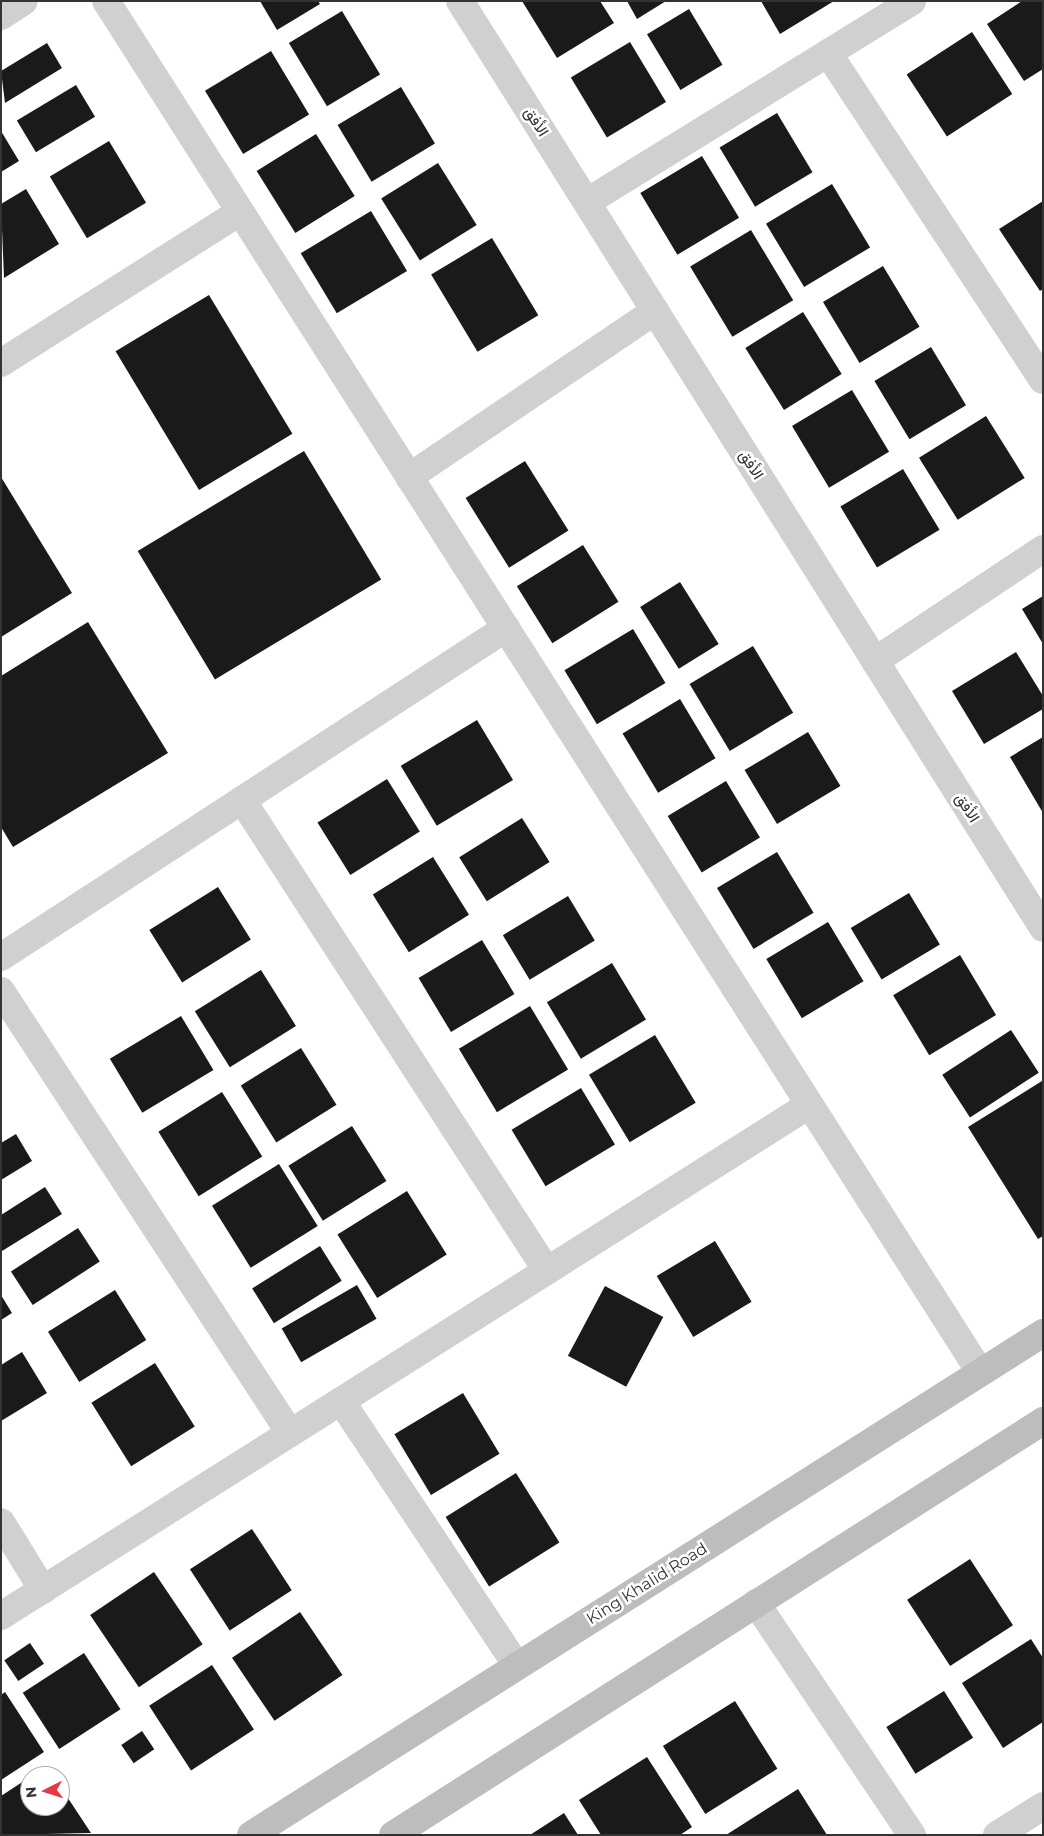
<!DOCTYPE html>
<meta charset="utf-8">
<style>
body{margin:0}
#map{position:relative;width:1044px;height:1836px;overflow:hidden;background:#fff;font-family:Montserrat,Vazirmatn,sans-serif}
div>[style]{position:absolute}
.building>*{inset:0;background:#1a1a1a;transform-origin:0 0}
.street>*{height:28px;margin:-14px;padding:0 14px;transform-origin:14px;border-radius:14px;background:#d0d0d0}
.secondary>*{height:28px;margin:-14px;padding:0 14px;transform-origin:14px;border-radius:14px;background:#bdbdbd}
span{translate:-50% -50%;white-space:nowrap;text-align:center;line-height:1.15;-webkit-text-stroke:5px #fff;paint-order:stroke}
.street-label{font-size:16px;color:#333}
.frame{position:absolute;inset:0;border:2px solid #333;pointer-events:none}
.north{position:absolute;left:20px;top:1766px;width:50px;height:50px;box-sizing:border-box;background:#fff;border:1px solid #adadad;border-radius:50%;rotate:265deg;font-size:14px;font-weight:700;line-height:20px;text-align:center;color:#333}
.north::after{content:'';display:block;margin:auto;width:18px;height:22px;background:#e63946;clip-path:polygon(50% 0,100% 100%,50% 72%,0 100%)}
</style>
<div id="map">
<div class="building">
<i style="clip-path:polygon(260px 1px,318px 1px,320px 4px,277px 30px)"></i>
<i style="clip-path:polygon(522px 1px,600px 1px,614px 23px,557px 58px)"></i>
<i style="clip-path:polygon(627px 1px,666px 1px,637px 19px)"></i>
<i style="clip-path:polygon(761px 1px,834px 1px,780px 34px)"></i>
<i style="clip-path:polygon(1022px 1px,1043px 1px,1043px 69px,1024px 81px,987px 24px)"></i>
<i style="left:689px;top:9px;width:65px;height:49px;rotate:59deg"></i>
<i style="left:342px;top:11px;width:74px;height:62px;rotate:59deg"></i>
<i style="left:972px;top:32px;width:74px;height:78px;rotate:57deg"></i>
<i style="left:630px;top:42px;width:70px;height:69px;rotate:59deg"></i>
<i style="clip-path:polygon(47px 43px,62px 68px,5px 103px,1px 71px)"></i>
<i style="left:271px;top:51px;width:74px;height:77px;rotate:59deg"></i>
<i style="left:76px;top:85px;width:37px;height:69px;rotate:59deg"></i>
<i style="left:401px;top:87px;width:66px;height:74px;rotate:59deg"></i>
<i style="left:777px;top:113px;width:69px;height:67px;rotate:59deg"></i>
<i style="clip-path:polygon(1px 131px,19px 161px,1px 172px)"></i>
<i style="left:316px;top:134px;width:73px;height:70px;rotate:58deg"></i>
<i style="left:109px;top:141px;width:72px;height:69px;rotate:59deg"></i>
<i style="left:702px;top:156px;width:72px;height:72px;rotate:59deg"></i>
<i style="left:438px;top:163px;width:73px;height:67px;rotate:58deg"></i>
<i style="left:832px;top:184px;width:74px;height:77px;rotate:59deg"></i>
<i style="clip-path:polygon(26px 189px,59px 244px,4px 278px,1px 204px)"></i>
<i style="clip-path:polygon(1043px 201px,1043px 289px,1040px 291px,999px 229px)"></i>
<i style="left:371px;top:211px;width:70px;height:82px;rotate:59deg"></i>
<i style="left:751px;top:230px;width:82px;height:71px;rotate:59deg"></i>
<i style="left:492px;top:238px;width:90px;height:71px;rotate:59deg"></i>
<i style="left:883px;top:266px;width:71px;height:70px;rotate:59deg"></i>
<i style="left:209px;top:295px;width:162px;height:109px;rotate:59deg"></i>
<i style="left:803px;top:312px;width:73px;height:68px;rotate:58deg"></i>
<i style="left:931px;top:347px;width:68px;height:66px;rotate:59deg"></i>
<i style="left:852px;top:390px;width:72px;height:70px;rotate:59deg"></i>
<i style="left:986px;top:416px;width:73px;height:79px;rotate:58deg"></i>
<i style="left:304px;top:451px;width:150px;height:194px;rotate:59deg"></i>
<i style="left:525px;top:461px;width:82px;height:70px;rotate:58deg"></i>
<i style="left:903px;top:469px;width:71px;height:73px;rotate:59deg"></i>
<i style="clip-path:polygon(1px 477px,72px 593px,1px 637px)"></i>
<i style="left:583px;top:545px;width:67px;height:78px;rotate:58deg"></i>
<i style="left:680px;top:582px;width:73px;height:47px;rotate:58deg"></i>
<i style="clip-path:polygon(1043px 596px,1043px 644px,1022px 609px)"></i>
<i style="clip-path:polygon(88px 622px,168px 753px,13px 847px,1px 827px,1px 676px)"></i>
<i style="left:633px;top:629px;width:63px;height:80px;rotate:59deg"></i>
<i style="left:753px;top:646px;width:78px;height:74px;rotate:59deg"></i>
<i style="clip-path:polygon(1016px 652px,1043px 696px,1043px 709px,984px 744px,952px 691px)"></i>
<i style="left:680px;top:699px;width:69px;height:67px;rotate:59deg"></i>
<i style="left:477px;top:720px;width:70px;height:89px;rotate:59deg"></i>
<i style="left:808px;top:732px;width:63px;height:74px;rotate:59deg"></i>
<i style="clip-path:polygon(1043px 737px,1043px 813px,1010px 757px)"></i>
<i style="left:387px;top:779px;width:62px;height:82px;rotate:58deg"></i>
<i style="left:726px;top:781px;width:66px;height:68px;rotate:59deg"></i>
<i style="left:522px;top:818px;width:52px;height:74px;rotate:58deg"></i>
<i style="left:777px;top:852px;width:71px;height:70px;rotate:59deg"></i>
<i style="left:433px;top:857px;width:68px;height:71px;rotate:58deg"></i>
<i style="left:218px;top:887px;width:62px;height:81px;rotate:58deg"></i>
<i style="left:909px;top:893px;width:60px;height:68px;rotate:59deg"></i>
<i style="left:568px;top:896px;width:52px;height:76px;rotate:59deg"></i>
<i style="left:828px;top:922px;width:69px;height:72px;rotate:59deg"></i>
<i style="left:482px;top:940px;width:63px;height:74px;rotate:59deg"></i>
<i style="left:960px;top:955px;width:70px;height:78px;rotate:59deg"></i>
<i style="left:612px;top:963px;width:66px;height:76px;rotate:59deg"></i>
<i style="left:261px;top:970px;width:66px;height:78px;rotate:58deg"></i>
<i style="left:530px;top:1006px;width:74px;height:83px;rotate:59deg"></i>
<i style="left:181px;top:1016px;width:63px;height:83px;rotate:59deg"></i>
<i style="left:1011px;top:1030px;width:51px;height:82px;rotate:57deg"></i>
<i style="left:655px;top:1035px;width:79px;height:77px;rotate:59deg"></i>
<i style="left:301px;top:1048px;width:67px;height:71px;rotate:58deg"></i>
<i style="clip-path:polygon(1042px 1081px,1043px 1236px,1038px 1239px,968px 1127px)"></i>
<i style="left:581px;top:1088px;width:66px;height:81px;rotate:59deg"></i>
<i style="left:222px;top:1092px;width:76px;height:75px;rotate:58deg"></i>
<i style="left:352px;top:1126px;width:65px;height:75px;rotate:58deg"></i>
<i style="clip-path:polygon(16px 1134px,32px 1161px,1px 1180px,1px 1143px)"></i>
<i style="left:279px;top:1164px;width:73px;height:79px;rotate:58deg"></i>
<i style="clip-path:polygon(45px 1187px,62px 1214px,2px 1251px,1px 1215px)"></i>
<i style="left:407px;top:1191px;width:75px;height:82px;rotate:58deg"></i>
<i style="left:78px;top:1228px;width:40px;height:80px;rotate:57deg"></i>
<i style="left:715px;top:1241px;width:71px;height:68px;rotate:59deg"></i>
<i style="left:320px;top:1246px;width:41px;height:80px;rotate:58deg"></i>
<i style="left:357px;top:1285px;width:39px;height:87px;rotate:60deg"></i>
<i style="left:605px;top:1286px;width:66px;height:79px;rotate:28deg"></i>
<i style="left:115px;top:1290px;width:59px;height:79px;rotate:58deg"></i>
<i style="clip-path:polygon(1px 1295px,12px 1313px,1px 1320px)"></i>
<i style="clip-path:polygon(22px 1352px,47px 1393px,1px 1421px,1px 1365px)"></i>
<i style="left:155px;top:1363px;width:75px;height:75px;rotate:58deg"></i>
<i style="left:463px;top:1393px;width:71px;height:80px;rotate:59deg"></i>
<i style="left:516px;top:1473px;width:82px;height:83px;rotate:58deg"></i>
<i style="left:252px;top:1529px;width:73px;height:74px;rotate:57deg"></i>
<i style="left:970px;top:1559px;width:79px;height:75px;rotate:57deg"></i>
<i style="left:154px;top:1572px;width:87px;height:77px;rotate:56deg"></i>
<i style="left:300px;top:1612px;width:76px;height:82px;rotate:56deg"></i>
<i style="clip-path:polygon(1031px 1639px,1043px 1658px,1043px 1722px,1003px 1748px,962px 1683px)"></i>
<i style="left:30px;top:1643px;width:25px;height:31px;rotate:56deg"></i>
<i style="left:84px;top:1653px;width:67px;height:73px;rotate:57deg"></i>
<i style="left:212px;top:1665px;width:77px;height:75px;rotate:57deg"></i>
<i style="left:944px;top:1691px;width:55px;height:68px;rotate:58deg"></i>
<i style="clip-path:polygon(5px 1692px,44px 1752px,1px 1780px,1px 1695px)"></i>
<i style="left:735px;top:1701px;width:80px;height:85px;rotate:58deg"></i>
<i style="left:142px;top:1731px;width:22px;height:25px;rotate:56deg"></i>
<i style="clip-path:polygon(647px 1757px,692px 1827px,680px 1835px,601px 1835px,579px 1800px)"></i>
<i style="clip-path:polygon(47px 1766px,54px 1776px,32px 1776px)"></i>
<i style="clip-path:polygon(30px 1777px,30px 1806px,60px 1806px,60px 1786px,91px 1833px,1px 1835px,1px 1796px)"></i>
<i style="clip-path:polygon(798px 1789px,827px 1835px,726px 1835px)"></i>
<i style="clip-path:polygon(564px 1813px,578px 1835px,530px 1835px)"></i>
</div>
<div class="street">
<i style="left:106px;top:1px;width:1626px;rotate:57.48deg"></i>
<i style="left:460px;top:1px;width:1095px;rotate:57.83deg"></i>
<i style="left:1px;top:16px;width:27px;rotate:-33deg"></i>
<i style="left:828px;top:53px;width:391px;rotate:56.7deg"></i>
<i style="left:587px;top:202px;width:382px;rotate:-31.7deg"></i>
<i style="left:1px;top:363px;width:283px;rotate:-32.3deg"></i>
<i style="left:409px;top:477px;width:297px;rotate:-34deg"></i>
<i style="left:875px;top:661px;width:202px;rotate:-33.7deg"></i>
<i style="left:242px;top:800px;width:561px;rotate:57.07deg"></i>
<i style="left:1px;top:957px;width:603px;rotate:-33.08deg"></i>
<i style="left:1px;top:991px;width:528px;rotate:56.82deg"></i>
<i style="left:341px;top:1401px;width:318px;rotate:56.4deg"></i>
<i style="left:1px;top:1522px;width:80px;rotate:58.3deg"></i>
<i style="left:756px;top:1603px;width:280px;rotate:56.1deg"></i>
<i style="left:1px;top:1616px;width:956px;rotate:-32.31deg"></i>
<i style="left:997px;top:1835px;width:54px;rotate:-32.2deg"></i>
</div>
<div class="secondary">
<i style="left:251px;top:1835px;width:938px;rotate:-32.37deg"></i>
<i style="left:393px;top:1835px;width:771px;rotate:-32.49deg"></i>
</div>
<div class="street-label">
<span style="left:536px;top:122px;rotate:58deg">الأفق</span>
<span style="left:751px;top:465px;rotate:58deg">الأفق</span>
<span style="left:967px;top:808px;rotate:58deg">الأفق</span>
<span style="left:647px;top:1584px;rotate:-32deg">King Khalid Road</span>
</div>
<div class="frame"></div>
<div class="north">N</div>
</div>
